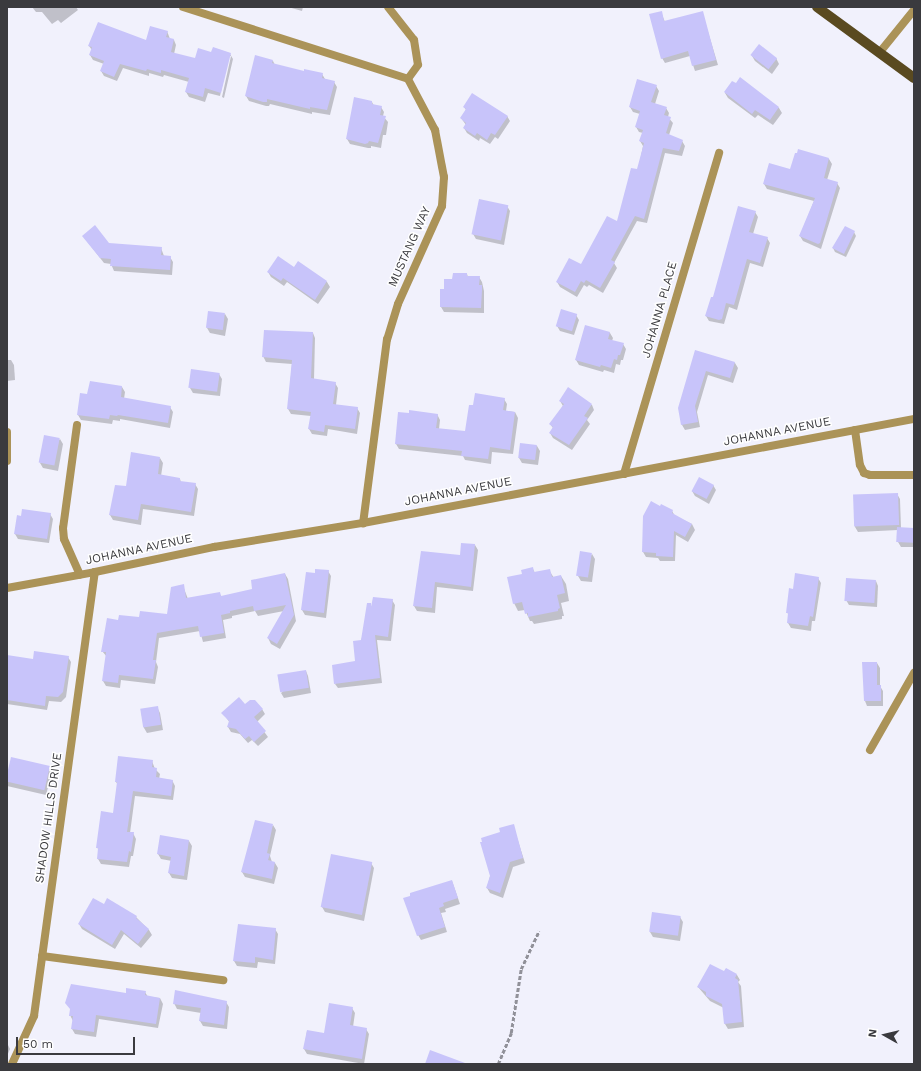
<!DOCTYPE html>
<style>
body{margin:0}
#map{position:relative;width:921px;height:1071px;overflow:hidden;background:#f1f1fc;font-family:"Work Sans",sans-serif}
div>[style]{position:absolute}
.shadow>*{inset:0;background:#0003}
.building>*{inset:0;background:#c8c4fa;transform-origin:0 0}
.path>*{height:2.5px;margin-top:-1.25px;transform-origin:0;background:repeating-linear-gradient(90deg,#919199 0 4px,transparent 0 6px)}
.service>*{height:8px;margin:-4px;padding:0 4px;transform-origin:4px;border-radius:4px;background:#ab9358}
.minor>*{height:8px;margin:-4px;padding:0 4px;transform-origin:4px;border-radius:4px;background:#ab9358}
.primary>*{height:10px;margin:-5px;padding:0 5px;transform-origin:5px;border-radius:5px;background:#5a4a20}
span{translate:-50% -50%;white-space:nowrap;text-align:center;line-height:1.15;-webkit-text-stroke:3px #fff;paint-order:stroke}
.street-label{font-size:12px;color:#3a3a3e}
.frame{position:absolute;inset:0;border:8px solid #3a3a3e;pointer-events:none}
.north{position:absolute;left:865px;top:1015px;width:40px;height:40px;-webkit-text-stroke:3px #fff;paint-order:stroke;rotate:278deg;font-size:11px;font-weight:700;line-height:16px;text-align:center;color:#3a3a3e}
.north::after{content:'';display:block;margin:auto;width:14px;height:18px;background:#3a3a3e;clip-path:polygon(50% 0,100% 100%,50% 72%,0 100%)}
.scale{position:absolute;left:16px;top:1037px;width:119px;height:18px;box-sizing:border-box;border:2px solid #3a3a3e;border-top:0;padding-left:5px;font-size:12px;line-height:14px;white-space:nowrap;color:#3a3a3e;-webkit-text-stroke:3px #fff;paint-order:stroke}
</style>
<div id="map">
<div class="shadow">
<i style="clip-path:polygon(32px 7px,76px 7px,78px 10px,61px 23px,58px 20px,52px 24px,42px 12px,36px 12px)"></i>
<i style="clip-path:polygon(288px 7px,303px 7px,302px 11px)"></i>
<i style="clip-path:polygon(661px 12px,665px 22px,702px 12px,718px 65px,695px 71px,690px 56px,665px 63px,662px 58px)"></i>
<i style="clip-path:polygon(167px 31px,170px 39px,174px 40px,176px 45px,174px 54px,196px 60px,212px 53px,230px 54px,233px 59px,224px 98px,222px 97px,231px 56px,229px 56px,220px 96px,208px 93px,205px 102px,189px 97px,186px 92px,189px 82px,164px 75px,163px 77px,149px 73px,149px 76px,123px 68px,117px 81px,104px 76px,101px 71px,104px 64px,93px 60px,90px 55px,92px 50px,89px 46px,147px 41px)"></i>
<i style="clip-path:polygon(752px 56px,776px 58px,779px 64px,772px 74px,755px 61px)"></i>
<i style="clip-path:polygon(256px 57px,273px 61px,275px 65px,304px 72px,322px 74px,325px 79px,334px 82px,337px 87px,330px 115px,312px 112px,312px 114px,270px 104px,269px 106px,266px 106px,249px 101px,246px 96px)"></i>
<i style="clip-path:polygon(740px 79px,779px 108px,782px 113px,773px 125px,758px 115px,755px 118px,728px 98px,725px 93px,736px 85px)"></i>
<i style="clip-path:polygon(656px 86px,659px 91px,655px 104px,666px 108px,669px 113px,668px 117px,673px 123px,669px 135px,682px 141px,685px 146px,682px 156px,665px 153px,647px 223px,637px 221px,614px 263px,617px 268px,603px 293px,589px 285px,587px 287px,584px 285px,577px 297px,560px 287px,557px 282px,582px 265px,617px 223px,638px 171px,643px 146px,640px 141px,643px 133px,639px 132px,636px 127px,640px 114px,633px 112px,630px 107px)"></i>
<i style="clip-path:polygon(355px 99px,372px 102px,374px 106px,381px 107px,384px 112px,383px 116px,388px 122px,386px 135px,383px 135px,381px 148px,371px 146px,371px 148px,368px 148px,350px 144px,347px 139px)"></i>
<i style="clip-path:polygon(464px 107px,507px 116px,510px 121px,498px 139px,495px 137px,490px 144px,480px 138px,479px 141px,467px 133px,464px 128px,466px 125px,461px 118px,466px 110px)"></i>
<i style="clip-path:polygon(798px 155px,829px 159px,832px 164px,827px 180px,837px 183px,840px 188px,821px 249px,803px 241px,800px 236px,814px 201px,767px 189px,764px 184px,791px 170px)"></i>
<i style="clip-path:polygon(507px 206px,510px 211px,504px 245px,476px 239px,473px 234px)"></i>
<i style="clip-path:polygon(755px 212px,758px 217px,753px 234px,767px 238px,770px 243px,763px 267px,750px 263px,737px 310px,729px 307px,724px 324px,709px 321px,706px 316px,713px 298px)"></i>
<i style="clip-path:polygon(845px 227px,854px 232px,856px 236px,846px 257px,835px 252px,833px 248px)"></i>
<i style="clip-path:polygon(83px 236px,109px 244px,161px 248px,164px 256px,170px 257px,173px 262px,172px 275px,114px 271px,111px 264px,104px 263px)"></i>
<i style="clip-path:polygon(298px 262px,327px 282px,330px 287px,318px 304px,287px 282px,284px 286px,271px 277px,268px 272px,294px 268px)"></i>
<i style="clip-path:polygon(467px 274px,468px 277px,479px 277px,482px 282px,484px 291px,484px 313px,444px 312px,441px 307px,441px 290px,445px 290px,454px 280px)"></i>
<i style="clip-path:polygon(225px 314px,228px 319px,225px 336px,210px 333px,207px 328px)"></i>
<i style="clip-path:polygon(576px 315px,579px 320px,574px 335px,560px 331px,557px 326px)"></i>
<i style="clip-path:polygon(586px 326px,610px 333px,613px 338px,612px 341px,623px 344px,626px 349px,623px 360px,621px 360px,620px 365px,616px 364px,614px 373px,604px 370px,603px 372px,579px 365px,576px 360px)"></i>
<i style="clip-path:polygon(313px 333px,315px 338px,314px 380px,335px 383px,338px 388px,336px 405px,357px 408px,360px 413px,357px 434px,328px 429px,327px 436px,312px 434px,309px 429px,311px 416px,291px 414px,288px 409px,292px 364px,266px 362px,263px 356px)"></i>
<i style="clip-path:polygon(696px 351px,735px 363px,738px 368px,733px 383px,708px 375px,697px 412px,700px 427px,685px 430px,682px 425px,679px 408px)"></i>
<i style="clip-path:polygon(7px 360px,11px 360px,14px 365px,15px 380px,7px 381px)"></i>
<i style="clip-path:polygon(219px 374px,222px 379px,220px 396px,193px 393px,190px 388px)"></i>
<i style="clip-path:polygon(122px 387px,125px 392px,124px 399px,170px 407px,173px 412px,170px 428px,120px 419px,120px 421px,113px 420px,112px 424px,81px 420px,78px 415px,88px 395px)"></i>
<i style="clip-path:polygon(504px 399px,507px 404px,506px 411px,515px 412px,518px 418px,513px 454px,492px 452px,491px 464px,465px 460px,463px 456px,399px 449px,396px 444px,437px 414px,440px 420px,439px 429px,466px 432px)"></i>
<i style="clip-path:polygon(560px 401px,592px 405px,594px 410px,587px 420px,590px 424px,572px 450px,553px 438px,550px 433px,553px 428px,550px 424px,563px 406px)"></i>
<i style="clip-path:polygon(60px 439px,63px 444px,58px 471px,43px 468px,40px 463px)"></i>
<i style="clip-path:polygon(521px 444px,537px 446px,540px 451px,538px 465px,522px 463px,519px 458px)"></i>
<i style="clip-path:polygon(160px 458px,163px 463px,161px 476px,180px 479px,181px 482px,195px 484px,198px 489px,194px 516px,143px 509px,141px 525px,113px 520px,110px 515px,126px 488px)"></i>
<i style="clip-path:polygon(713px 485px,716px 490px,709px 504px,695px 496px,692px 491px)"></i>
<i style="clip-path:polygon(897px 494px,900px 499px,901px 528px,914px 529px,914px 547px,901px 547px,898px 542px,898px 530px,858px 532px,855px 527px,854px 497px)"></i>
<i style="clip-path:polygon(660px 508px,672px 511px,675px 516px,692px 524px,695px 530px,688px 542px,676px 535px,675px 561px,660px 561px,658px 558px,646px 557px,643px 552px,644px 516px)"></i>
<i style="clip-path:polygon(50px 514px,53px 519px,49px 543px,18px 539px,15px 534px,22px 517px)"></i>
<i style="clip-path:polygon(475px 545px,478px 550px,473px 591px,437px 587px,435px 613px,417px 611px,414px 606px,422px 552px,461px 557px)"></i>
<i style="clip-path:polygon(592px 554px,595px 559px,592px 582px,581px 581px,578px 576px)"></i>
<i style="clip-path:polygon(533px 569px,535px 573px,549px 570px,554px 578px,561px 576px,566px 584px,569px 601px,561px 603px,564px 616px,562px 616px,562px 619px,534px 624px,532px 621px,530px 621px,525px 610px,518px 611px,514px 603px,523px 575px)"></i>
<i style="clip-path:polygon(328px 571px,331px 576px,326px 618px,305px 615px,302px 610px,307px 573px,316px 574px)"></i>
<i style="clip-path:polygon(285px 574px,288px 579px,296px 621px,280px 649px,271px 644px,268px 638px,284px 611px,258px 616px,255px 611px,232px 616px,232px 618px,223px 620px,226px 638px,203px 642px,200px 631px,159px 638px,156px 662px,158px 667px,155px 684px,121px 680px,120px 688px,106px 686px,103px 681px,107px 657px,102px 651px,119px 622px,168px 615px,183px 586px,188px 599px,219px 593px,222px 597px,253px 590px)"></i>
<i style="clip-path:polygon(818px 578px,821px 583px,815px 621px,812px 621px,811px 631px,791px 628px,788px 623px,789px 616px,787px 612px,794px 590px)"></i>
<i style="clip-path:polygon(876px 581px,878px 586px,877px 607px,849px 605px,846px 600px)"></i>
<i style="clip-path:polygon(392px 600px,395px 605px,391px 641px,377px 640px,382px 683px,338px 688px,335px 684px,356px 662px,370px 604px,372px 607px)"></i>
<i style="clip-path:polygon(7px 656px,34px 660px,68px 657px,71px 662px,66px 697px,61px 702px,49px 701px,47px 710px,7px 704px)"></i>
<i style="clip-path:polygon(863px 663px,877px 663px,880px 668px,880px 686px,883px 691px,883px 706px,867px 706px,865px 701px)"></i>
<i style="clip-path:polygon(306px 671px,308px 676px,311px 693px,284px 698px,281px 693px)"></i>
<i style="clip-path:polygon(245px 705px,262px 709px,265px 714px,257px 722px,268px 737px,258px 746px,252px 740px,248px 743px,240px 734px,231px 732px,228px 727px,230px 723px,223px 713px)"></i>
<i style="clip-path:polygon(157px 707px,160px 713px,163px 730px,147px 733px,144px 728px,141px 710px)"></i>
<i style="clip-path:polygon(152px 761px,155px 769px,160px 774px,159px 779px,172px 780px,175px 786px,173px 800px,135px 796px,130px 833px,133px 833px,136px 839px,133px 856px,131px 856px,129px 867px,101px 864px,98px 859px,99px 851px,97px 847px,114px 814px,118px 785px,116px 782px)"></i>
<i style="clip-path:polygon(49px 767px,52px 772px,46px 795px,7px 786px,7px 770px)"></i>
<i style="clip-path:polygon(273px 825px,276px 830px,270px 856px,272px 862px,275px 863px,278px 868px,274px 884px,245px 877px,242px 872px)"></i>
<i style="clip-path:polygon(513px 825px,525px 863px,513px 867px,503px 898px,490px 893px,487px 888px,501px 833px)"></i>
<i style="clip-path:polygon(161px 836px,189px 841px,192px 846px,187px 880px,172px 878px,169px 873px,172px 861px,161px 859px,158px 854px)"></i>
<i style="clip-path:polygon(371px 863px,374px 868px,364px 921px,325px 912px,322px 907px)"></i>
<i style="clip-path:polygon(452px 881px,460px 904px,445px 909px,446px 912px,441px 913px,447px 932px,421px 940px,418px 935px)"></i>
<i style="clip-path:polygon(104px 906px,136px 917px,149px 930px,152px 935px,141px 948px,124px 934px,115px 949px,82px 929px,79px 924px)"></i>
<i style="clip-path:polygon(680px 917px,683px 922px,680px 941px,653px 937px,650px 932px)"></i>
<i style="clip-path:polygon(275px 929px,278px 934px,275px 964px,258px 962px,257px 968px,237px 966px,234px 961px)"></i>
<i style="clip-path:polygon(726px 969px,737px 975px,740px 980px,738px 982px,741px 986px,744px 1027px,728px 1029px,725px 1024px,724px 1008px,710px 1001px,698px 987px,724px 973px)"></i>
<i style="clip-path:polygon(176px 991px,226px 1002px,229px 1007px,227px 1029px,203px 1026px,200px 1021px,201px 1013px,177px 1009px,174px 1003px)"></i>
<i style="clip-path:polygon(145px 992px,148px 997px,160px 998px,163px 1004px,158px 1028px,99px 1019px,96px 1037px,75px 1034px,72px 1029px,73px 1021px,70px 1015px,127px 994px)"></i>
<i style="clip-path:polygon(352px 1008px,355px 1013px,353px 1027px,366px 1029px,369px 1034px,364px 1064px,307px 1054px,304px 1049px,307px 1031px,325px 1034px)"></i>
<i style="clip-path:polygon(7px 1043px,10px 1049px,7px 1056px)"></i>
</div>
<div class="building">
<i style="clip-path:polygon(662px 11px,664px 21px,703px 11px,716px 60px,692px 66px,688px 51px,661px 59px,649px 14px)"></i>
<i style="clip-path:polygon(98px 22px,146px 40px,150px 26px,168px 31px,166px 37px,174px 39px,171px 52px,195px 58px,198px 48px,211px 52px,213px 47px,231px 53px,221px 93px,205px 88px,203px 97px,185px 92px,189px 78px,161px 70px,161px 73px,147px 69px,146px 71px,120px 64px,114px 77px,100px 71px,104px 61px,89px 55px,92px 47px,88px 46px)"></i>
<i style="left:759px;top:44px;width:23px;height:14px;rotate:38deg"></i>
<i style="clip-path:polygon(255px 55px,273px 60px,272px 63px,304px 71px,304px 69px,323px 73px,322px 78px,335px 81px,327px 110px,310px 107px,310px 109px,267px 99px,267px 102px,263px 102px,245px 96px)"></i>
<i style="clip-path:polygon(740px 77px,779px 107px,770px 120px,755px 110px,752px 114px,724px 92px,732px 81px,736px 83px)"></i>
<i style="clip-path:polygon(637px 79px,657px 85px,651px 102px,667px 107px,664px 115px,671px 117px,666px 133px,683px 140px,679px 151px,663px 148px,644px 219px,635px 216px,611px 260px,615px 262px,600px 288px,586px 280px,584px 283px,581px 281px,575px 292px,556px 282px,569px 258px,581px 264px,607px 216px,617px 221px,631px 168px,637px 169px,644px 143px,639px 141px,643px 130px,635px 127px,640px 111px,629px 107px)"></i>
<i style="clip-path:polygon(472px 93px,508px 116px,495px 135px,491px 133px,487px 140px,477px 133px,475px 136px,463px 128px,466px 123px,460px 118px,466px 109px,463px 107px)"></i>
<i style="clip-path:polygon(354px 97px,372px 101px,372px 104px,382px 106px,380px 115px,386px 116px,378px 143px,369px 141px,368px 143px,365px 144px,346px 139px)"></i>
<i style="clip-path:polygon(798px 149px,829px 158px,824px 178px,838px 182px,820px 243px,818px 244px,799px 236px,815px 198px,763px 184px,769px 163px,790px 169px,795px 153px,797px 153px)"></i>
<i style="left:479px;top:199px;width:30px;height:36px;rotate:12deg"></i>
<i style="clip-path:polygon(738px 206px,756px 211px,749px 232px,768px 237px,760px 263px,747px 259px,734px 305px,726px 303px,722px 319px,719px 320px,705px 316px,711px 297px,713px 297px)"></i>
<i style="clip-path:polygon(95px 225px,109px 243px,162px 247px,161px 255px,171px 256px,170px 270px,110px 266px,111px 259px,100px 258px,82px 236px)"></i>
<i style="clip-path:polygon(845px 226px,855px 231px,844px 254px,832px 248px)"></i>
<i style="clip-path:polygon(278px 256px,294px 267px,298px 261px,327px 281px,315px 300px,283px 278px,281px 281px,267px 272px)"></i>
<i style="clip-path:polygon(453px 273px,467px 273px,467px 276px,480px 276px,479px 285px,482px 285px,482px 290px,481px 308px,440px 307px,440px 289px,444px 289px,444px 279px,452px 279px)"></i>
<i style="left:561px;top:309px;width:17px;height:18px;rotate:17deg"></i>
<i style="left:208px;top:311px;width:17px;height:17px;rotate:7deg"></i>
<i style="clip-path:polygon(585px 325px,610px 332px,608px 339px,624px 343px,620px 355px,618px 355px,617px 360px,614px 359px,611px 368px,601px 365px,600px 367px,575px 360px)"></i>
<i style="clip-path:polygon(264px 330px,313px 332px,311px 378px,336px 382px,333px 404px,358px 407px,355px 429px,325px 425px,324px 432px,308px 429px,311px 412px,287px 409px,292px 360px,262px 357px)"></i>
<i style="clip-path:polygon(695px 350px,735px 362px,730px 378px,706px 371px,695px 406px,698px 422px,681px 425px,678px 408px)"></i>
<i style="left:191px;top:369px;width:29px;height:19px;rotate:8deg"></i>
<i style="clip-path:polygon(90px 381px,122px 386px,121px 397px,171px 406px,168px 423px,118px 415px,117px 416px,110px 415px,109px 419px,77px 415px,80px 393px,87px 394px)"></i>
<i style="clip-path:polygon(568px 387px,592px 404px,584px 416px,588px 418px,569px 445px,549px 433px,553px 427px,549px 424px,564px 404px,559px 401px)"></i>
<i style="clip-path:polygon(475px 393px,505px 398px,503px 410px,515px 412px,510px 450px,490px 447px,488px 459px,461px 456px,462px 451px,395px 444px,398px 412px,409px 413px,409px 410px,438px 414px,436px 428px,465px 431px,469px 405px,473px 405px)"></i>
<i style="left:44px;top:435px;width:16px;height:28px;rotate:11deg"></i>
<i style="left:520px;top:443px;width:17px;height:15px;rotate:7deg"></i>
<i style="clip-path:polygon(131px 452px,160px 457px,158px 474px,180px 478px,180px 481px,196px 483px,191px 512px,141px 504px,138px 520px,109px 515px,115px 485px,126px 486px)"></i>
<i style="left:699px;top:477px;width:17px;height:16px;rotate:28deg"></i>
<i style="left:898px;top:493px;width:32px;height:45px;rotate:88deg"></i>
<i style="clip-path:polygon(651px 501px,660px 506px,661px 504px,673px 510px,672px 513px,692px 524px,685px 537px,674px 531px,673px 557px,656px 556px,656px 553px,642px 552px,643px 516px)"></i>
<i style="clip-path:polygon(22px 509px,51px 513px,47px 539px,14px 534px,17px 515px,21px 516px)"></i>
<i style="left:897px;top:527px;width:17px;height:15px;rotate:3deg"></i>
<i style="clip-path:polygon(461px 543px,475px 544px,471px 587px,435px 582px,432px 608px,413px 606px,421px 551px,460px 555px)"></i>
<i style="left:580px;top:551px;width:12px;height:25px;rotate:9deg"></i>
<i style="clip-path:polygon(533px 567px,534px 572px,550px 569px,552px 577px,561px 575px,565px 593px,557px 595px,560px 608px,558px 609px,558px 611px,528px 617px,528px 613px,525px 614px,522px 602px,513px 604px,507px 577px,522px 574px,521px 570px)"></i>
<i style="clip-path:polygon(315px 569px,329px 570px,324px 613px,301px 610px,306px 572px,315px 573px)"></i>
<i style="clip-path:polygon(285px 573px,294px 615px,277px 644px,267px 638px,286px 605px,254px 611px,253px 606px,230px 611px,230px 613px,221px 615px,224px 633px,200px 637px,198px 626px,157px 633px,153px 660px,156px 660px,153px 679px,119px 675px,118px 683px,102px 681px,106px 652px,101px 652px,107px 618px,118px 620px,119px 615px,139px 617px,140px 611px,167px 614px,171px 587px,184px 584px,186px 598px,220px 592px,221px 596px,252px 589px,251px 580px)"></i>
<i style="clip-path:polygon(795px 573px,819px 577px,813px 617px,810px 616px,808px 626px,787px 623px,788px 613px,786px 613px,789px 588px,793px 589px)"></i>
<i style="left:846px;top:578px;width:30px;height:23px;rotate:4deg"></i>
<i style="clip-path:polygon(373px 597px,393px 599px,388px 637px,375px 635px,380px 678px,334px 684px,332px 665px,355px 661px,353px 641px,361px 640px,367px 603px,371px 603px,371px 607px)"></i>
<i style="clip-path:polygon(34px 651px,69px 656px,63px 692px,58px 697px,46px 696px,45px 706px,7px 700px,7px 655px,33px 659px)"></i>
<i style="clip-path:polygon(862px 662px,877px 662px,877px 685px,881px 685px,881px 701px,864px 701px)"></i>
<i style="left:306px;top:670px;width:18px;height:29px;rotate:81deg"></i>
<i style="clip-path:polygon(239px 697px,245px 704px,250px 700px,255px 700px,263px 709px,254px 717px,266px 731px,254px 742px,249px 736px,245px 739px,236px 729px,227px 727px,229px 721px,221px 713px)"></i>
<i style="left:158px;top:706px;width:19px;height:18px;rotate:81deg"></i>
<i style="clip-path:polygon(118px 756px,153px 760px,152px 767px,157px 768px,156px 777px,173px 780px,171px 796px,133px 791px,127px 832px,134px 832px,131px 852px,129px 851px,127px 862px,97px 859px,98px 848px,96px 848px,101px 811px,113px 813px,117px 782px,115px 782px)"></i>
<i style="left:11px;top:757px;width:40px;height:25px;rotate:13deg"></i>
<i style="clip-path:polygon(255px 820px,273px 824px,267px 853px,270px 854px,268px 860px,275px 862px,272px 879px,241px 872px)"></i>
<i style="clip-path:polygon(514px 824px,523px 858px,510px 862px,500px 893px,486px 888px,490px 876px,480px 842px,482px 842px,481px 838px,500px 832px,499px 828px)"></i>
<i style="clip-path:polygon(160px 835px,189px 840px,184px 876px,168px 873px,171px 857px,157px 854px)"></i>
<i style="left:331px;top:854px;width:42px;height:54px;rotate:11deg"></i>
<i style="clip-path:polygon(452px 880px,458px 898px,443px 903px,444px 906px,439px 908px,445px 927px,417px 936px,403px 898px,410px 896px,410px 893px)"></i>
<i style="clip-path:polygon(93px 898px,104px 904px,107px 898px,137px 916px,136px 918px,149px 929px,138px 944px,121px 930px,112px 945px,78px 924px)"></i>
<i style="left:652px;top:912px;width:29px;height:20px;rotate:8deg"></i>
<i style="clip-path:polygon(238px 924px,276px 928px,273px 960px,255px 957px,255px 963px,233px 961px)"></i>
<i style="clip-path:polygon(710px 964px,724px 971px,726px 968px,737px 974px,735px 978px,738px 980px,742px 1022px,724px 1024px,722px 1004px,706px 996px,706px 992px,697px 987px)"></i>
<i style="clip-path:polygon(71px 984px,126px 993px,126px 988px,146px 991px,145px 995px,160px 998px,156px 1024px,96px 1015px,94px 1032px,71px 1029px,73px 1016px,69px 1016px,70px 1009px,65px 1003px)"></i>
<i style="clip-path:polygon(175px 990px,227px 1001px,224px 1025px,199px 1021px,201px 1008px,173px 1004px)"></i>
<i style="clip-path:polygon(329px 1003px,353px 1007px,350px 1025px,367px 1028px,362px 1059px,303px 1049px,307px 1030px,324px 1033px)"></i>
<i style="clip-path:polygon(430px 1050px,465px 1063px,465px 1064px,425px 1064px)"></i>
</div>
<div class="path">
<i style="left:498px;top:1064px;width:34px;rotate:-67deg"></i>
<i style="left:511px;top:1033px;width:65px;rotate:-81.1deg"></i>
<i style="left:521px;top:969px;width:42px;rotate:-64.7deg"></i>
</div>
<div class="service">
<i style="left:77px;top:425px;width:104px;rotate:97.7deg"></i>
<i style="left:63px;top:528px;width:11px;rotate:85deg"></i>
<i style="left:64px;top:539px;width:39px;rotate:66deg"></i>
<i style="left:855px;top:430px;width:35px;rotate:82deg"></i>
<i style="left:860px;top:465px;width:9px;rotate:63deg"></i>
<i style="left:864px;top:473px;width:6px;rotate:18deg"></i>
<i style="left:870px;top:475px;width:44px"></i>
<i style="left:7px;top:432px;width:29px;rotate:90deg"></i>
<i style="left:870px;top:750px;width:89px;rotate:-60.3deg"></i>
<i style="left:42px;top:956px;width:183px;rotate:7.6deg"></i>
</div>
<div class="minor">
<i style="left:183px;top:7px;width:236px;rotate:17.7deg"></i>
<i style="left:408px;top:79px;width:58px;rotate:62.1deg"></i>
<i style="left:435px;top:130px;width:48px;rotate:79.2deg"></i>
<i style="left:444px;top:177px;width:29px;rotate:94deg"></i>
<i style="left:442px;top:206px;width:107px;rotate:114.2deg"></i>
<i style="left:398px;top:304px;width:37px;rotate:107deg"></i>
<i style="left:387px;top:339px;width:186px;rotate:97.4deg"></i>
<i style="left:388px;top:7px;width:42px;rotate:51.8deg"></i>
<i style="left:414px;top:40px;width:25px;rotate:81deg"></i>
<i style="left:418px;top:65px;width:17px;rotate:126deg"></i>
<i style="left:880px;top:52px;width:54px;rotate:-51deg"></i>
<i style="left:624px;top:474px;width:335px;rotate:-73.5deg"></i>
<i style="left:7px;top:588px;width:89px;rotate:-10.3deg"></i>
<i style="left:95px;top:572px;width:122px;rotate:-11.9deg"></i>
<i style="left:214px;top:547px;width:151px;rotate:-9.2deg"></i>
<i style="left:363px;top:523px;width:561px;rotate:-10.69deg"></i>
<i style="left:12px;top:1064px;width:53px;rotate:-65.4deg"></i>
<i style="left:34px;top:1016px;width:448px;rotate:-82.2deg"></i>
</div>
<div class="primary">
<i style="left:817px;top:7px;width:120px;rotate:36.2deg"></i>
</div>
<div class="street-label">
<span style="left:410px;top:247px;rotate:-66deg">MUSTANG WAY</span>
<span style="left:660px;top:310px;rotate:-74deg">JOHANNA PLACE</span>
<span style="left:777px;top:432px;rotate:-11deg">JOHANNA AVENUE</span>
<span style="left:458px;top:492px;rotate:-11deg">JOHANNA AVENUE</span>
<span style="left:139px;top:550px;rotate:-12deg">JOHANNA AVENUE</span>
<span style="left:49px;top:818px;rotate:-82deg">SHADOW HILLS DRIVE</span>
</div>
<div class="frame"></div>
<div class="north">N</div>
<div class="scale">50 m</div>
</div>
